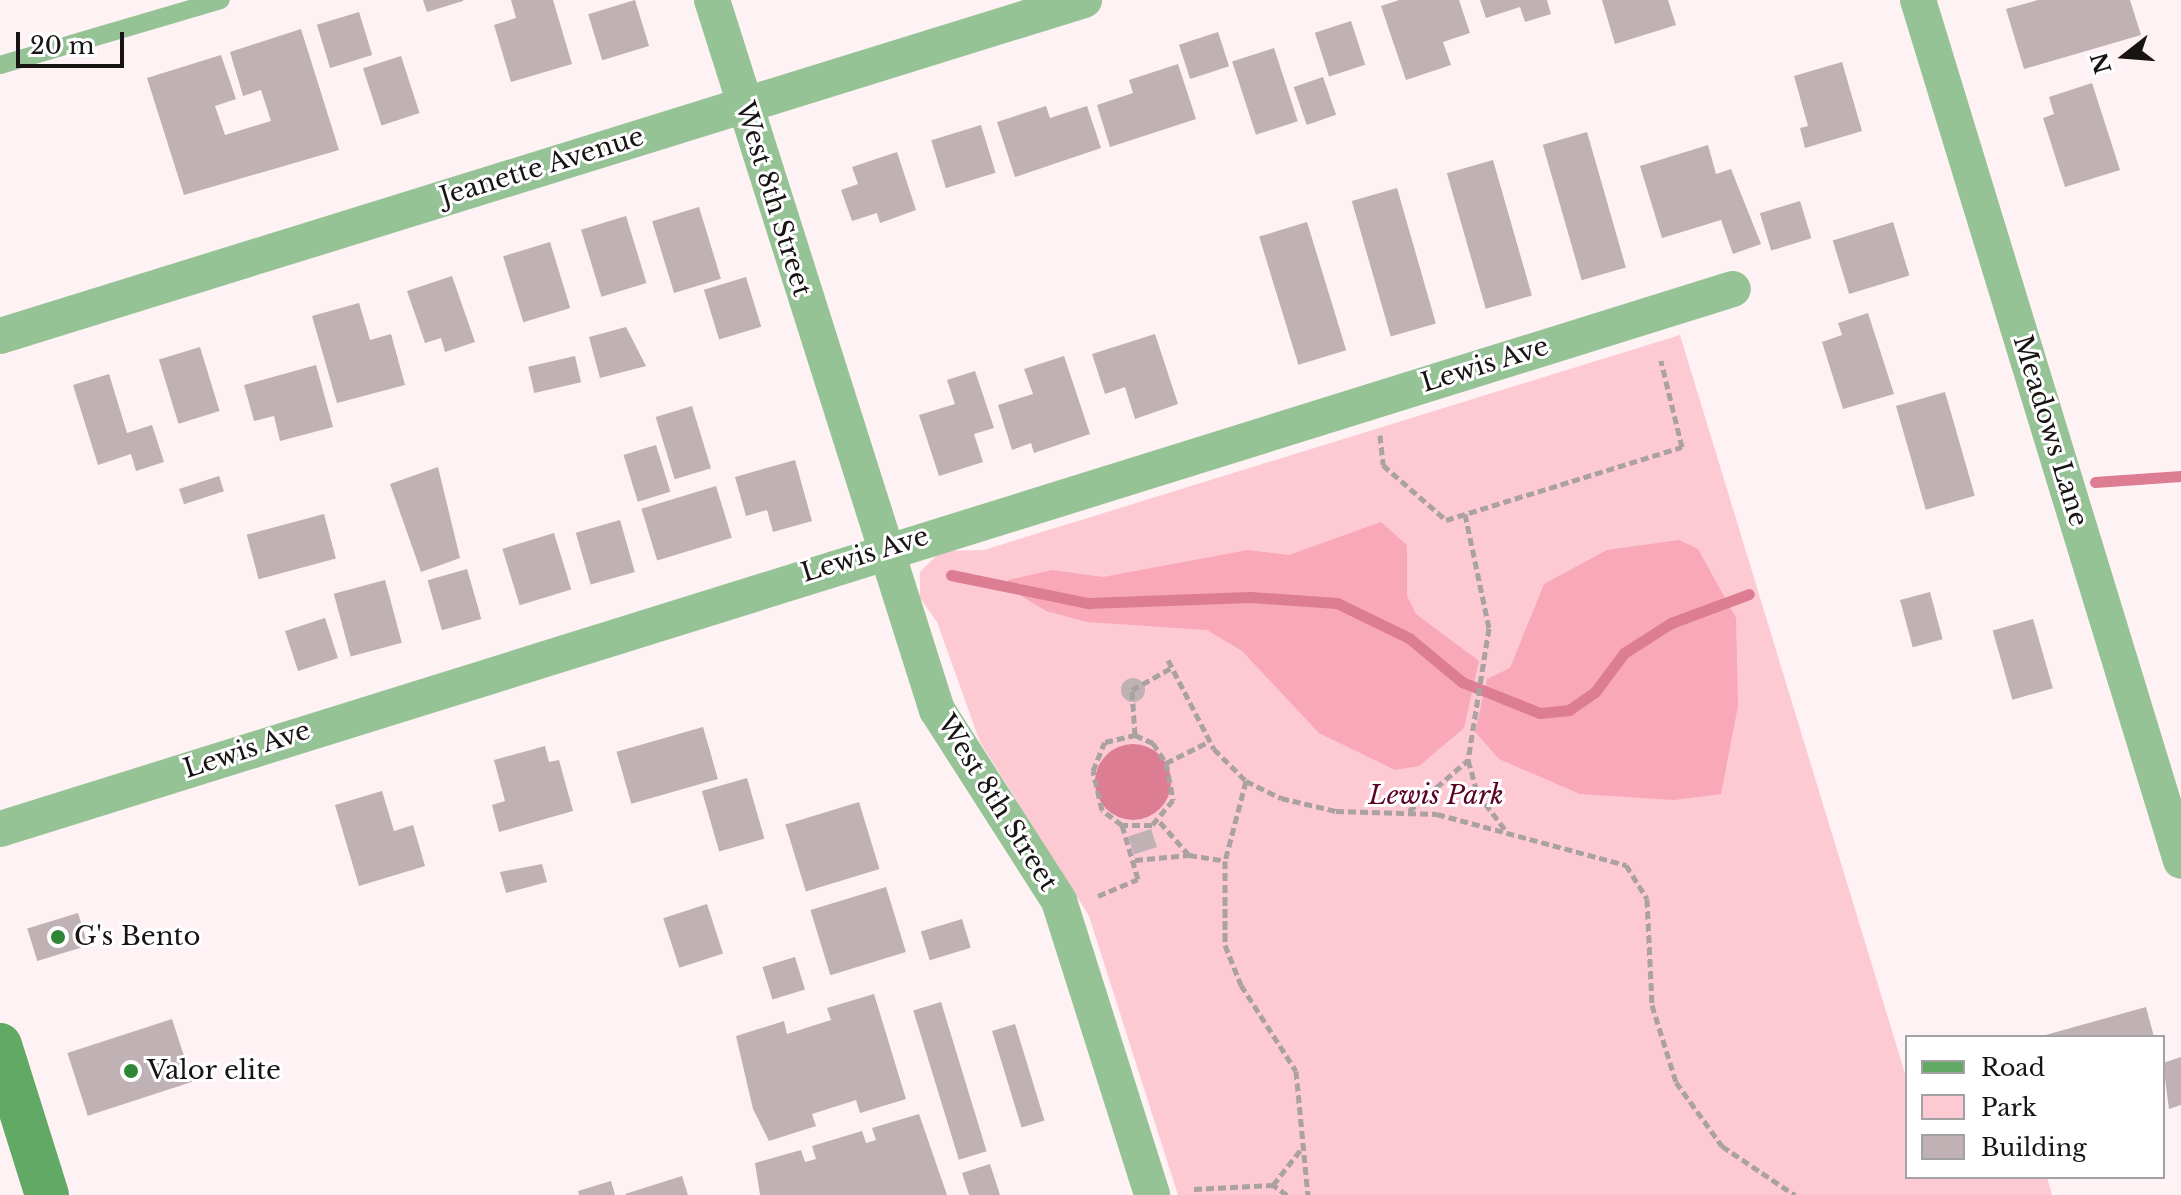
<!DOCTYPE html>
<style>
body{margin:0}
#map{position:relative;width:2181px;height:1195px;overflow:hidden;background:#fef2f4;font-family:"Libre Baskerville",serif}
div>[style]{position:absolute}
.green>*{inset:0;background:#fdc9d3}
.forest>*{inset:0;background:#f8a8b9}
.water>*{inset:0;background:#dc7d93}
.round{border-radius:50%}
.stream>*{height:11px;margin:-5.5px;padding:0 5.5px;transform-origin:5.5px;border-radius:5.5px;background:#dc7d93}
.building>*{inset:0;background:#bfb1b4;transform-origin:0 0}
.path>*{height:5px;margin-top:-2.5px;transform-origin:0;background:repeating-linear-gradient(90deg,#aaa1a2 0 8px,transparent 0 12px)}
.service>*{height:18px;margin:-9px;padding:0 9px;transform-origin:9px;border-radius:9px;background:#95c395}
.minor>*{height:36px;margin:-18px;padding:0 18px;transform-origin:18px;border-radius:18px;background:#95c395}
.secondary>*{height:44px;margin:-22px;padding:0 22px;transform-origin:22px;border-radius:22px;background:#62a965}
.dots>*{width:22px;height:22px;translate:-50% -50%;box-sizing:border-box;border:4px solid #fff;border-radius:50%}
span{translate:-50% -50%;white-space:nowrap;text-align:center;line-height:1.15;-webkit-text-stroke:6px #fff;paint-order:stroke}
.street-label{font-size:26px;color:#181414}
.park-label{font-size:26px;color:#5a0125;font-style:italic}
.poi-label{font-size:26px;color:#181414}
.left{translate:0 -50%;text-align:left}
.legend{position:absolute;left:1905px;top:1035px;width:260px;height:144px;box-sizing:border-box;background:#fff;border:2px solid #a3a1a1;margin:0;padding:10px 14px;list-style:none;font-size:24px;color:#181414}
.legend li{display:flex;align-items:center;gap:16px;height:40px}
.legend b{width:40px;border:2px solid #a3a1a1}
.north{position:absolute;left:2085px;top:16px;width:80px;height:80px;-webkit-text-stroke:6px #fff;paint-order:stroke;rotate:253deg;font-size:22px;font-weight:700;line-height:32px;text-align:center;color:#181414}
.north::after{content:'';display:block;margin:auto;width:28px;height:36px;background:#181414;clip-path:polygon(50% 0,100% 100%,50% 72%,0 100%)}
.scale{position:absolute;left:16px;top:32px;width:108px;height:36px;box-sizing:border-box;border:4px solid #181414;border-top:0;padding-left:10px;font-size:24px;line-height:28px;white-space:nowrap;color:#181414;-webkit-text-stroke:6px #fff;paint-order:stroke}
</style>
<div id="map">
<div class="green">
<i style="clip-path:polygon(1680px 335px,1907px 1080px,1907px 1177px,2047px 1177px,2052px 1195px,1178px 1195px,1089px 916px,980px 742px,937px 622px,920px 598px,920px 572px,941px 551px,984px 550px)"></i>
</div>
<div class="forest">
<i style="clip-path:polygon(1381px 522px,1407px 545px,1407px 596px,1416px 614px,1479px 661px,1464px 728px,1419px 766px,1395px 770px,1319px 733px,1242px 651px,1207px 630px,1087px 622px,1046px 611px,1008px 588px,1008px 580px,1052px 570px,1103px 577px,1248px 550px,1289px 555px)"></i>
<i style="clip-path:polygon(1679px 540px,1698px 549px,1736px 618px,1738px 706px,1721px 794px,1674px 800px,1580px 794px,1499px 759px,1475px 732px,1487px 679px,1510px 668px,1544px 584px,1607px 550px)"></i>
</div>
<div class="water">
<i class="round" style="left:1095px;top:744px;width:76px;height:76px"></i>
</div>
<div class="stream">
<i style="left:2095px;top:482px;width:86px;rotate:-4deg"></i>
<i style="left:951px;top:575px;width:140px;rotate:11.6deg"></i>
<i style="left:1088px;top:603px;width:162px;rotate:-2.1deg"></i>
<i style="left:1250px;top:597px;width:87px;rotate:3.9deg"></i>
<i style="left:1337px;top:603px;width:80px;rotate:25.9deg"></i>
<i style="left:1409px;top:638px;width:69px;rotate:39.7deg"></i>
<i style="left:1462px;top:682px;width:84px;rotate:21.7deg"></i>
<i style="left:1540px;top:713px;width:29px;rotate:-6deg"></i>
<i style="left:1569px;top:710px;width:32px;rotate:-35deg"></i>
<i style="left:1595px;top:692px;width:49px;rotate:-53.4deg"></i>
<i style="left:1624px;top:653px;width:56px;rotate:-32.6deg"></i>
<i style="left:1671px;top:623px;width:83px;rotate:-20.4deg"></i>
</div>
<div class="building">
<i style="clip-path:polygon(423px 0,463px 0,463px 1px,427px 12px)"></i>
<i style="clip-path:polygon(511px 0,553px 0,572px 64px,511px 82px,494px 25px,516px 18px)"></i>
<i style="left:635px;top:0;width:48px;height:49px;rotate:73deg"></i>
<i style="clip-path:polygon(1399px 0,1459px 0,1470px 33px,1443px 42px,1451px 65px,1406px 80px,1381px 6px)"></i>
<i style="clip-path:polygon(1480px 0,1547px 0,1551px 14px,1525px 22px,1520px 7px,1486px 18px)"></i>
<i style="clip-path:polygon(1602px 0,1668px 0,1676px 25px,1615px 44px)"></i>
<i style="clip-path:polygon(2038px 0,2130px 0,2141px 35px,2024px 69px,2006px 9px)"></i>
<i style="left:359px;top:12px;width:45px;height:44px;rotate:73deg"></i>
<i style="left:1351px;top:21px;width:46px;height:38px;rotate:72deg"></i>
<i style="clip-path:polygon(301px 29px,339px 150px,184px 195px,147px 78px,221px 55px,236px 99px,215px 106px,225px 135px,271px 121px,261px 90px,243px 96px,230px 52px)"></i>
<i style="left:1218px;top:32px;width:36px;height:41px;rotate:72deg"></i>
<i style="left:1274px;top:48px;width:77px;height:44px;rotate:72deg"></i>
<i style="left:401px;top:56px;width:60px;height:40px;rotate:72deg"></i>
<i style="clip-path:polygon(1842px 62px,1862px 131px,1805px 148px,1800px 128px,1808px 126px,1794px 76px)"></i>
<i style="clip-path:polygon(1178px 64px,1196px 119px,1110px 147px,1097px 105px,1133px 93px,1129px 80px)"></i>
<i style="left:1323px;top:77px;width:40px;height:31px;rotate:71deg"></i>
<i style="clip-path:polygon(2092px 83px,2120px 170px,2065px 187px,2043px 118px,2054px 114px,2049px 97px)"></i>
<i style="clip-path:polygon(1046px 106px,1050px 118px,1087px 106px,1101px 148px,1015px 177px,997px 122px)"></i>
<i style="left:981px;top:125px;width:50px;height:52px;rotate:73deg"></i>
<i style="left:1587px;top:132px;width:141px;height:46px;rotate:74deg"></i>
<i style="clip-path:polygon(1708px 145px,1716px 174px,1731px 169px,1761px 244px,1733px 254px,1721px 220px,1662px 238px,1640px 166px)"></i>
<i style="clip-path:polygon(897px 152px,916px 210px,880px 223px,877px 213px,852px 221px,841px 190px,858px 184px,852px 167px)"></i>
<i style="left:1493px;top:160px;width:141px;height:48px;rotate:74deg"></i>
<i style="left:1397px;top:188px;width:141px;height:47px;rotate:74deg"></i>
<i style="left:1800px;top:201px;width:39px;height:42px;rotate:73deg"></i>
<i style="left:699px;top:207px;width:75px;height:49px;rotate:73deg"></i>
<i style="left:626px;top:216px;width:70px;height:47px;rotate:73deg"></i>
<i style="left:1307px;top:222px;width:134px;height:50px;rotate:73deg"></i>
<i style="left:1893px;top:222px;width:56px;height:63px;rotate:73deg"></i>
<i style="left:550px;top:242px;width:69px;height:49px;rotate:73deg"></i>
<i style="clip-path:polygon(452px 276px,475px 342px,445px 352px,441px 338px,425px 343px,407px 291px)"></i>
<i style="left:746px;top:277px;width:52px;height:44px;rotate:73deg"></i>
<i style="clip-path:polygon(359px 303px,370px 340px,391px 334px,405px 385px,337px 403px,312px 316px)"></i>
<i style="clip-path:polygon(1868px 313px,1894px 394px,1843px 409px,1822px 342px,1842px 335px,1838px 323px)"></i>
<i style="clip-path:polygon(626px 327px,646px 366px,600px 378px,589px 337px)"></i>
<i style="clip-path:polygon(1155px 334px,1178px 404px,1135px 419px,1125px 387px,1105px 394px,1092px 354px)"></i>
<i style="left:200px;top:347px;width:67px;height:43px;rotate:73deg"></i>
<i style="left:575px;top:356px;width:27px;height:48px;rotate:77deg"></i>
<i style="clip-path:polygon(1064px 356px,1090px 434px,1034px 453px,1031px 443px,1012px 450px,998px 405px,1033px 394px,1024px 369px)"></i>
<i style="clip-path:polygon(316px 365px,333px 427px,280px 441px,274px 416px,254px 421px,244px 385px)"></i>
<i style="clip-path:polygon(975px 371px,994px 428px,974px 434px,983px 462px,939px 476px,919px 415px,955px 404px,947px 380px)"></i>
<i style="clip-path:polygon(109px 374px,127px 433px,152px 425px,164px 462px,136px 471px,131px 454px,98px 465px,73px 385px)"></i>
<i style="left:1945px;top:392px;width:108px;height:51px;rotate:74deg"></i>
<i style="left:692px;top:406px;width:65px;height:38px;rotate:73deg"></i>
<i style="left:656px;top:445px;width:49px;height:34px;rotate:73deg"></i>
<i style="clip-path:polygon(795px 460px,812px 521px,773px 532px,767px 510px,746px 516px,735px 477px)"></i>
<i style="clip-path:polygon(438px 467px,460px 558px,421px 572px,390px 484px)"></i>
<i style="left:219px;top:476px;width:16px;height:42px;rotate:72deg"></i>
<i style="left:716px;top:486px;width:54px;height:78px;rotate:73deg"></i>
<i style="left:324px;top:514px;width:46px;height:80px;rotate:75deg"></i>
<i style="left:620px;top:520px;width:54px;height:46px;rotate:74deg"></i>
<i style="left:554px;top:533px;width:59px;height:54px;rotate:73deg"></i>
<i style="left:467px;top:569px;width:52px;height:41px;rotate:74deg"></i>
<i style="left:385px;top:580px;width:65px;height:53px;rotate:75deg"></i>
<i style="left:1930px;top:592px;width:49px;height:31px;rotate:75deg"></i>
<i style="left:325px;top:618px;width:42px;height:42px;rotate:72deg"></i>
<i style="left:2033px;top:619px;width:72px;height:42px;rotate:74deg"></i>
<i class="round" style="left:1121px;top:678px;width:24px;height:24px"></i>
<i style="left:703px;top:727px;width:54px;height:90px;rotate:74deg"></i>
<i style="clip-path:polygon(545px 746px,549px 762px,559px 760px,573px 811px,499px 832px,492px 805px,505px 801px,494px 760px)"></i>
<i style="left:747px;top:778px;width:63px;height:47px;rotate:74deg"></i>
<i style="clip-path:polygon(382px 791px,394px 831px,413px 825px,425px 866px,359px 886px,335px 805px)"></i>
<i style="left:859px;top:802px;width:70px;height:77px;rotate:73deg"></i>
<i style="left:1151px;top:829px;width:19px;height:24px;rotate:72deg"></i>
<i style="clip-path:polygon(542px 864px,547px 882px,506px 893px,500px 872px)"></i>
<i style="left:886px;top:887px;width:68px;height:79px;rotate:73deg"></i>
<i style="left:707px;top:904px;width:52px;height:46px;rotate:72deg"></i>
<i style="left:78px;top:913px;width:34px;height:53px;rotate:73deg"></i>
<i style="left:962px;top:919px;width:30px;height:43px;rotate:73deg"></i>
<i style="left:795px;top:957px;width:34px;height:34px;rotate:73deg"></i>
<i style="clip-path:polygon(874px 994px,906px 1099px,860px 1113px,856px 1100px,812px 1114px,816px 1126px,769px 1141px,753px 1109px,736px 1036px,784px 1021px,787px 1034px,831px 1020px,827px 1008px)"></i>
<i style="left:941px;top:1002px;width:156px;height:29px;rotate:73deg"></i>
<i style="clip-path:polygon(2146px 1007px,2154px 1037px,2042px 1037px,2042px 1036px)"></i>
<i style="left:172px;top:1019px;width:66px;height:110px;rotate:72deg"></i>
<i style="left:1015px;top:1024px;width:101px;height:24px;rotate:73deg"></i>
<i style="clip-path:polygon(2181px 1057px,2181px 1105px,2169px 1109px,2163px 1063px)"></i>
<i style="clip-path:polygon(919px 1114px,947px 1195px,760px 1195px,755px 1163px,801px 1150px,805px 1162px,816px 1159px,812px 1146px,862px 1131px,866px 1143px,876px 1140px,872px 1128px)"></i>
<i style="clip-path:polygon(990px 1164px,1000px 1195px,969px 1195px,962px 1173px)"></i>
<i style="clip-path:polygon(682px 1176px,688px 1195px,626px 1195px,625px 1194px)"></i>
<i style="clip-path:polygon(611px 1181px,615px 1195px,579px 1195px,578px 1191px)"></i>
</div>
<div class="path">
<i style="left:1380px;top:435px;width:30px;rotate:84deg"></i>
<i style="left:1383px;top:465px;width:84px;rotate:41.1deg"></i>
<i style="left:1446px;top:520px;width:247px;rotate:-17.2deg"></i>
<i style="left:1682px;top:447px;width:89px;rotate:-103.7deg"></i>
<i style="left:1465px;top:514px;width:116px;rotate:78.1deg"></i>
<i style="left:1489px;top:628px;width:134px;rotate:99deg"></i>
<i style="left:1168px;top:660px;width:100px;rotate:62.7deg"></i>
<i style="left:1214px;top:749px;width:45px;rotate:45deg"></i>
<i style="left:1246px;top:781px;width:39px;rotate:26deg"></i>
<i style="left:1281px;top:798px;width:57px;rotate:13.3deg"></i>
<i style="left:1336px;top:811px;width:101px;rotate:1.7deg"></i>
<i style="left:1437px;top:814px;width:196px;rotate:15.1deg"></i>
<i style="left:1626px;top:865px;width:40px;rotate:58deg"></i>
<i style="left:1647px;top:899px;width:106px;rotate:87.3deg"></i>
<i style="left:1652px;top:1005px;width:81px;rotate:72.7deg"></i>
<i style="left:1676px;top:1082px;width:79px;rotate:54.3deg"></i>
<i style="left:1722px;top:1146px;width:88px;rotate:33.9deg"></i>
<i style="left:1135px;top:735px;width:45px;rotate:-93.8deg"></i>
<i style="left:1132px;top:690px;width:45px;rotate:-29.4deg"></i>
<i style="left:1166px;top:763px;width:47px;rotate:-26.6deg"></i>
<i style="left:1246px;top:781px;width:83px;rotate:104.7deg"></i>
<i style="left:1225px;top:861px;width:84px;rotate:90deg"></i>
<i style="left:1225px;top:945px;width:43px;rotate:68.2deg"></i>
<i style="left:1241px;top:985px;width:102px;rotate:57.4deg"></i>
<i style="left:1296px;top:1071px;width:125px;rotate:84.5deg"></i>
<i style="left:1409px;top:811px;width:78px;rotate:-40.8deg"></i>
<i style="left:1468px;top:760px;width:35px;rotate:74deg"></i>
<i style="left:1478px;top:794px;width:48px;rotate:52.7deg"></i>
<i style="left:1189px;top:855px;width:36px;rotate:9deg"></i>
<i style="left:1135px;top:860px;width:54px;rotate:-5.3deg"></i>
<i style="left:1189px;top:855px;width:45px;rotate:-131.4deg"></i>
<i style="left:1098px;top:896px;width:43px;rotate:-23deg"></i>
<i style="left:1138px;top:879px;width:56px;rotate:-106.5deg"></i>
<i style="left:1122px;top:825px;width:25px;rotate:-143deg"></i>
<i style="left:1102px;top:810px;width:40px;rotate:-103deg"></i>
<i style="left:1093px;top:771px;width:31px;rotate:-68deg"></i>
<i style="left:1105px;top:742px;width:31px;rotate:-13deg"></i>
<i style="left:1135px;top:735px;width:20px;rotate:24deg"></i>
<i style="left:1153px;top:743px;width:24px;rotate:57deg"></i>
<i style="left:1166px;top:763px;width:38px;rotate:79deg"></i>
<i style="left:1173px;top:800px;width:33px;rotate:130deg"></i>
<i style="left:1152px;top:825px;width:30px;rotate:180deg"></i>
<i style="left:1194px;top:1189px;width:79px;rotate:-2.9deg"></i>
<i style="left:1287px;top:1195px;width:17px;rotate:-144deg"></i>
<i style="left:1273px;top:1185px;width:47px;rotate:-51.9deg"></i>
</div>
<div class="service">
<i style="left:0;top:65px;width:230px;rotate:-16.4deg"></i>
</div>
<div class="minor">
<i style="left:712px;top:0;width:745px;rotate:72.42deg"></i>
<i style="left:937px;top:710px;width:227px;rotate:57.4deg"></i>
<i style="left:1059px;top:901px;width:308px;rotate:72.4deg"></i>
<i style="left:1918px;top:0;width:900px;rotate:73.01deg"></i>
<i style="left:0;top:336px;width:1135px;rotate:-17.22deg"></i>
<i style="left:0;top:829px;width:1815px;rotate:-17.31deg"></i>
</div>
<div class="secondary">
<i style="left:0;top:1045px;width:157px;rotate:72.6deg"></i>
</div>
<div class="dots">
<i style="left:58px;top:937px;background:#2e8636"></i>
<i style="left:131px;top:1071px;background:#2e8636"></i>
</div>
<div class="street-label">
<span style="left:542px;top:167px;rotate:-17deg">Jeanette Avenue</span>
<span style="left:773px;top:199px;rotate:73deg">West 8th Street</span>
<span style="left:1485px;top:365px;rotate:-17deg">Lewis Ave</span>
<span style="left:2050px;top:431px;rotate:73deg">Meadows Lane</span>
<span style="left:865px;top:555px;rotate:-17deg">Lewis Ave</span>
<span style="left:247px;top:750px;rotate:-18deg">Lewis Ave</span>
<span style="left:997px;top:803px;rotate:58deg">West 8th Street</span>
</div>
<div class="park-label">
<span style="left:1436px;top:796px">Lewis Park</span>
</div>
<div class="poi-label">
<span class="left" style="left:74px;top:937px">G's Bento</span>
<span class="left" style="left:147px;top:1071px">Valor elite</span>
</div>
<ul class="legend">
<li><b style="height:10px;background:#62a965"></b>Road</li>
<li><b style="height:22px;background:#fdc9d3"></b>Park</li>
<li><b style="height:22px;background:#bfb1b4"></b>Building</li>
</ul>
<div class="north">N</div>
<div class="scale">20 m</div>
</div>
